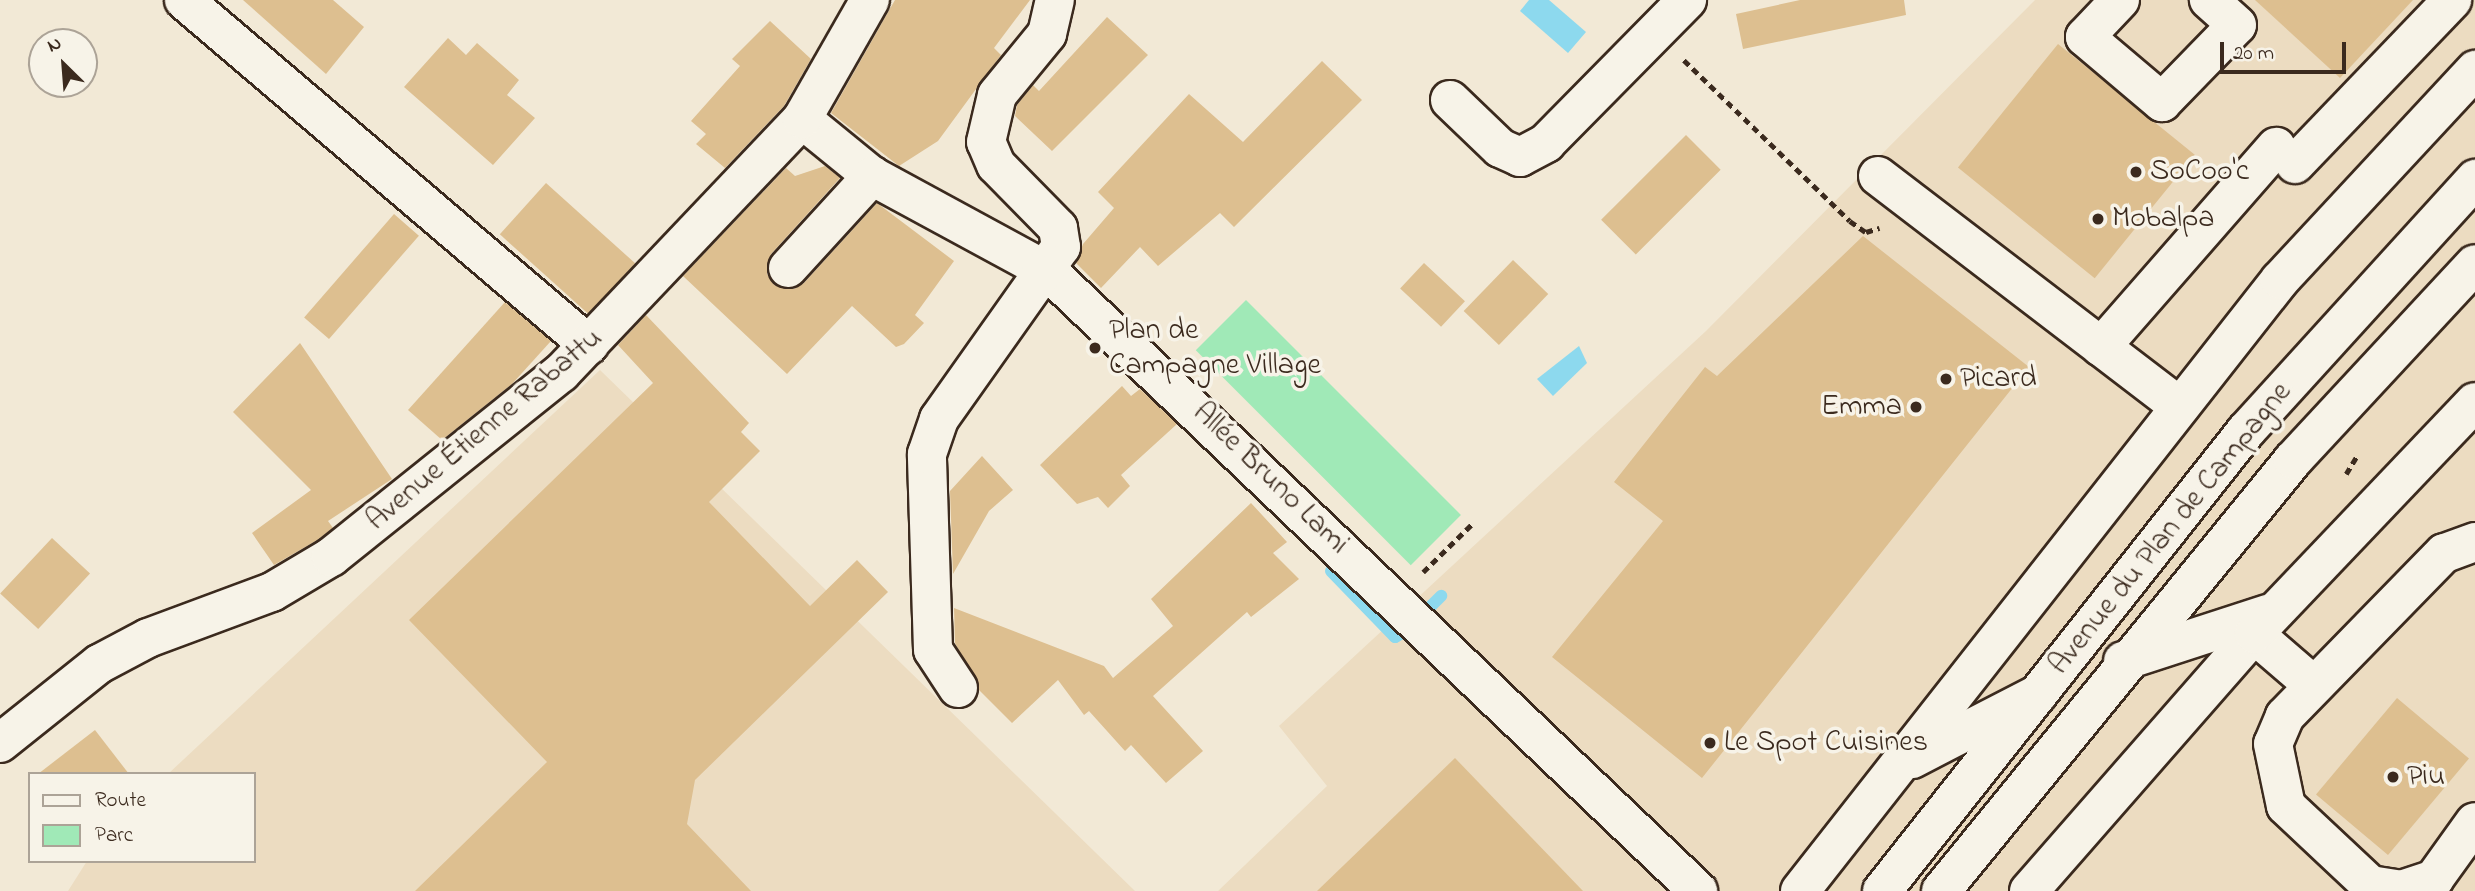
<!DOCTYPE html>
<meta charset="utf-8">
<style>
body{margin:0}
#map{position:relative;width:2475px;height:891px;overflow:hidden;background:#f2e9d6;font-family:"Indie Flower",sans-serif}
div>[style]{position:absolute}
.built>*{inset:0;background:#ecdcc1}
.green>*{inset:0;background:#a0e9b7;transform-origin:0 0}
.water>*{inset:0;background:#8dd9ee}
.stream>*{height:12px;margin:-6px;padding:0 6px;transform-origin:6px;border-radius:6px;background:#8dd9ee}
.building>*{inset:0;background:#ddbf90;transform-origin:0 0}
.path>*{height:4.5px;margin-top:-2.25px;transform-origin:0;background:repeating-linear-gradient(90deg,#3b2a1e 0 7px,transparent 0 12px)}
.roads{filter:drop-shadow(2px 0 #3b2a1e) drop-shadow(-2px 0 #3b2a1e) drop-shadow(0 2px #3b2a1e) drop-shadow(0 -2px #3b2a1e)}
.minor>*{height:38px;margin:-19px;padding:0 19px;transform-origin:19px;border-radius:19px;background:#f7f3e8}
.major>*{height:38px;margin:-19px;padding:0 19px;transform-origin:19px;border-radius:19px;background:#f7f3e8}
.dots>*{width:19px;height:19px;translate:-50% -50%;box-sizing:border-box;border:4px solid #f7f3e8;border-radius:50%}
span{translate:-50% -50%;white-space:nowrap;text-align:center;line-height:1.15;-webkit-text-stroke:7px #f7f3e8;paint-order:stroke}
.poi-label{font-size:30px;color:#3b2a1e}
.left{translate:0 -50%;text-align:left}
.right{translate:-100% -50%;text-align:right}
.street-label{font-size:30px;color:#3b2a1e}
.legend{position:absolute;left:28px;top:772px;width:228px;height:91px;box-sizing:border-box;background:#f7f3e8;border:2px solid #aca397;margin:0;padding:9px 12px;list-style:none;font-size:21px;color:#3b2a1e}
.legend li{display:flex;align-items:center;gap:14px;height:35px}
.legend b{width:35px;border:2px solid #aca397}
.north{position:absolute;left:28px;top:28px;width:70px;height:70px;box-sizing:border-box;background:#f7f3e8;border:2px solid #aca397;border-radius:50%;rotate:335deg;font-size:19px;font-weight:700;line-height:28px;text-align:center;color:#3b2a1e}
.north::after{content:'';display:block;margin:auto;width:24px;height:32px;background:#3b2a1e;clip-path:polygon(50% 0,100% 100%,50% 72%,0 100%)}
.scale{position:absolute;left:2220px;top:42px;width:126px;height:32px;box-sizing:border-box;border:4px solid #3b2a1e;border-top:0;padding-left:9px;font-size:21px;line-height:24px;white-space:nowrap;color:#3b2a1e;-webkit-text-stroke:5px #f7f3e8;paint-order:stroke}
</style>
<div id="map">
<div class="built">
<i style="clip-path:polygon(2035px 0,2475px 0,2475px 891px,1218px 891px,1327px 786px,1279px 726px,1706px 331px)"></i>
<i style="clip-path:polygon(600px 370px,1135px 891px,68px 891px,87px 861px,254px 861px,254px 774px,168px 774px)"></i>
</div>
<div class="green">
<i style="left:1246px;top:300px;width:304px;height:71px;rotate:45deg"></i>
</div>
<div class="water">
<i style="clip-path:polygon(1529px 0,1549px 0,1586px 32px,1568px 53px,1520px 11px)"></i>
<i style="clip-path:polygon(1579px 346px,1587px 363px,1553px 396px,1537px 379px)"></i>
</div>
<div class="stream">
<i style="left:1331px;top:571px;width:92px;rotate:45.9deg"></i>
<i style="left:1395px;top:637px;width:13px;rotate:-29deg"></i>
<i style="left:1430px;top:607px;width:16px;rotate:-45deg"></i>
</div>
<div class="building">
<i style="clip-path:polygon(243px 0,333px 0,364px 27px,326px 74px)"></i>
<i style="clip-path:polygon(895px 0,1030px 0,994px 48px,1001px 55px,938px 141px,899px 166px,831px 113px)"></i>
<i style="clip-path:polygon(1800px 0,1904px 0,1906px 15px,1743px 49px,1736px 14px)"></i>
<i style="clip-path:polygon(2255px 0,2413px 0,2340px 78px)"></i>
<i style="clip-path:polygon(1107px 17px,1148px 55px,1052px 151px,1015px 116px,1017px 105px,1033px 85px,1039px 91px)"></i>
<i style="clip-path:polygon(770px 21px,811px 59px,784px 106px,725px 168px,696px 144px,706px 134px,691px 121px,740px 66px,732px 59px)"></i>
<i style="clip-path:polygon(448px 38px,466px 55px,477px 43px,519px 80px,507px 95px,535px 118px,493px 165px,404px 87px)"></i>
<i style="left:2058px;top:44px;width:176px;height:159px;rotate:39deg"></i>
<i style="clip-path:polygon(1322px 61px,1362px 100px,1234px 227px,1220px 213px,1158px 266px,1140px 247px,1101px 288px,1076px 263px,1083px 244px,1114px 208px,1098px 192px,1189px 94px,1243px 142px)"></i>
<i style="left:1686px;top:135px;width:49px;height:120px;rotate:45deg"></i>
<i style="clip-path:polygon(825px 166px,840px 178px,771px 254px,767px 274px,774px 285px,794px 289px,804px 283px,877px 203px,954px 261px,915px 315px,924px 323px,904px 344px,896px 347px,852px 306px,787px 374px,683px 276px,786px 168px,795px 176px)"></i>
<i style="left:546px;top:183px;width:120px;height:69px;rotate:42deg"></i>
<i style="left:394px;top:214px;width:33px;height:137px;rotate:41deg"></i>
<i style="clip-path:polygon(1863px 236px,2029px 367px,1702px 778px,1552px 657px,1663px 521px,1614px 482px,1705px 367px,1717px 376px)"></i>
<i style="left:1513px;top:260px;width:49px;height:71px;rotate:44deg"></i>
<i style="left:1424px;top:263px;width:56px;height:35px;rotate:43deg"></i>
<i style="clip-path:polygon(505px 302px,551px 341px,512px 384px,442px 440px,408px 410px)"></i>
<i style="clip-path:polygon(646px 315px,749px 423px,741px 432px,760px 451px,709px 502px,810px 606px,857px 560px,888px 592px,695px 780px,687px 824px,751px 891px,415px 891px,547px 762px,409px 620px,653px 383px,618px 345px)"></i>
<i style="clip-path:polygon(300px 343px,392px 479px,328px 521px,333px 528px,319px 539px,274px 565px,252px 533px,311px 490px,233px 412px)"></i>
<i style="clip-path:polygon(1122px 386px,1131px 396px,1140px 389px,1177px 424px,1121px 475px,1130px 486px,1108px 508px,1098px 497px,1077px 504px,1040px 465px)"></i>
<i style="clip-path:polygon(982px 456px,1013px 490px,989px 511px,953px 574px,950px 491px)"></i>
<i style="clip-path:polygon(1251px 503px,1287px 542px,1273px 553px,1299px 579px,1251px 617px,1247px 612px,1153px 696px,1203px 751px,1166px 783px,1131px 745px,1125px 751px,1089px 711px,1084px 715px,1058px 680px,1012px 723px,979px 690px,955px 643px,954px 608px,1104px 666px,1113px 678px,1173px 626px,1151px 599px)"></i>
<i style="left:52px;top:538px;width:52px;height:76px;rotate:43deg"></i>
<i style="left:2397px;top:698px;width:94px;height:126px;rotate:40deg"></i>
<i style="clip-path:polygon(95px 730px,129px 774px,38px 774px)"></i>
<i style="clip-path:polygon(1455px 758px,1583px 891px,1317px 891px)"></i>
</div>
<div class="path">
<i style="left:1684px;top:60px;width:231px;rotate:44.1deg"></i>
<i style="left:1850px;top:221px;width:19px;rotate:35deg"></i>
<i style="left:1866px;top:232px;width:14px;rotate:-17deg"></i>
<i style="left:2346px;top:474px;width:23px;rotate:-59deg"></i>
<i style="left:1423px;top:572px;width:69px;rotate:-44.4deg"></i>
</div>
<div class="roads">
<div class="minor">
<i style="left:184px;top:0;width:532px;rotate:40.43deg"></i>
<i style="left:2120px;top:0;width:51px;rotate:133.4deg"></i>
<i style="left:2085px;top:37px;width:101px;rotate:40.2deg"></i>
<i style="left:2162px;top:102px;width:107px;rotate:-45.8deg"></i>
<i style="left:2237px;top:25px;width:38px;rotate:-138deg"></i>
<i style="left:1450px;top:100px;width:69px;rotate:43.8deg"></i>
<i style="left:1500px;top:148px;width:22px;rotate:24deg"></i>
<i style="left:1520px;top:157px;width:30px;rotate:-28deg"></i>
<i style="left:1546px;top:143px;width:201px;rotate:-45.4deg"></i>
<i style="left:802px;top:119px;width:90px;rotate:39.2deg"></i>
<i style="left:872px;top:176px;width:201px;rotate:28.5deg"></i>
<i style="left:1049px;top:272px;width:897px;rotate:43.64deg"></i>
<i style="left:2295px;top:164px;width:227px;rotate:-46.2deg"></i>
<i style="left:1878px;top:176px;width:380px;rotate:37.4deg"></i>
<i style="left:788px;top:268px;width:125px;rotate:-47.6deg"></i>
<i style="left:2101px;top:347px;width:266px;rotate:-48.8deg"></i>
<i style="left:2475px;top:542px;width:33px;rotate:160deg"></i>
<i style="left:2444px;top:553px;width:228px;rotate:134.3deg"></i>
<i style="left:2285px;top:716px;width:30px;rotate:113deg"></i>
<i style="left:2273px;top:744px;width:63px;rotate:78.2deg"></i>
<i style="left:2286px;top:806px;width:115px;rotate:43.2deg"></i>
<i style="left:2370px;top:885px;width:31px;rotate:9deg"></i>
<i style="left:2401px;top:890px;width:35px;rotate:-18deg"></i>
<i style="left:2434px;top:879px;width:70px;rotate:-54.3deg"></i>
<i style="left:2254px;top:634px;width:78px;rotate:40.8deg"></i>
<i style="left:2123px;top:661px;width:152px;rotate:-18deg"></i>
<i style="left:958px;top:688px;width:45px;rotate:-123.3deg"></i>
<i style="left:933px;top:650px;width:196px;rotate:-91.8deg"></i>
<i style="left:927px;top:454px;width:37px;rotate:-71deg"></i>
<i style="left:939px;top:419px;width:211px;rotate:-54.7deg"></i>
<i style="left:1061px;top:247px;width:19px;rotate:-99deg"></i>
<i style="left:1058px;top:228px;width:88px;rotate:-134.5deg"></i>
<i style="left:996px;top:165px;width:25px;rotate:-113deg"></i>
<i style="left:986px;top:142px;width:48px;rotate:-76.8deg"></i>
<i style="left:997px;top:95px;width:79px;rotate:-50.7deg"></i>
<i style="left:1047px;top:34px;width:35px;rotate:-77deg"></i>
<i style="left:0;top:743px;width:127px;rotate:-38.6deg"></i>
<i style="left:99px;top:664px;width:55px;rotate:-28deg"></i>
<i style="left:148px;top:638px;width:132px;rotate:-20.4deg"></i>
<i style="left:272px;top:592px;width:69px;rotate:-30.7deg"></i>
<i style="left:331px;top:557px;width:295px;rotate:-38.7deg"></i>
<i style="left:561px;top:373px;width:350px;rotate:-46.5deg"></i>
<i style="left:802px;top:119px;width:137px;rotate:-60.3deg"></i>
<i style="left:1912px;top:759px;width:142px;rotate:-27.3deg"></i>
<i style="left:1800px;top:891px;width:777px;rotate:-51.85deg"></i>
<i style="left:2280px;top:280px;width:287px;rotate:-47.1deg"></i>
<i style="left:2029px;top:891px;width:342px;rotate:-48.8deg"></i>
<i style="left:2254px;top:634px;width:320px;rotate:-46.4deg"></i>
</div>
<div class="major">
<i style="left:1882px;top:891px;width:587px;rotate:-51.65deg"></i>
<i style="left:2246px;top:431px;width:341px;rotate:-47.7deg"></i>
<i style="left:1941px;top:891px;width:556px;rotate:-50.76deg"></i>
<i style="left:2293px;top:460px;width:267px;rotate:-47.1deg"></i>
</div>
</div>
<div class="dots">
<i style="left:2136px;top:172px;background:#3b2a1e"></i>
<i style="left:2098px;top:219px;background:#3b2a1e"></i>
<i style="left:1095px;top:348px;background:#3b2a1e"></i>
<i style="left:1946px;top:379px;background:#3b2a1e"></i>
<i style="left:1916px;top:407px;background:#3b2a1e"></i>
<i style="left:1710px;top:743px;background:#3b2a1e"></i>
<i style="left:2393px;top:777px;background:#3b2a1e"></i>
</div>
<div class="poi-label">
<span class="left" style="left:2150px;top:172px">SoCoo'c</span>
<span class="left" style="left:2112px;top:219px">Mobalpa</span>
<span class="left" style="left:1109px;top:348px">Plan de<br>Campagne Village</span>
<span class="left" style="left:1960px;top:379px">Picard</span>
<span class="right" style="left:1902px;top:407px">Emma</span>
<span class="left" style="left:1724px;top:743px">Le Spot Cuisines</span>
<span class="left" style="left:2407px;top:777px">Piu</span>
</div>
<div class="street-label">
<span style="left:485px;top:430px;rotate:-40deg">Avenue Étienne Rabattu</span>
<span style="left:1270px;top:479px;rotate:44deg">Allée Bruno Lami</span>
<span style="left:2171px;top:529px;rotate:-51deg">Avenue du Plan de Campagne</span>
</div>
<ul class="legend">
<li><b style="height:9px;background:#f7f3e8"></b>Route</li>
<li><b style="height:19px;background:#a0e9b7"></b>Parc</li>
</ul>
<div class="north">N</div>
<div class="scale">20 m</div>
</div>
